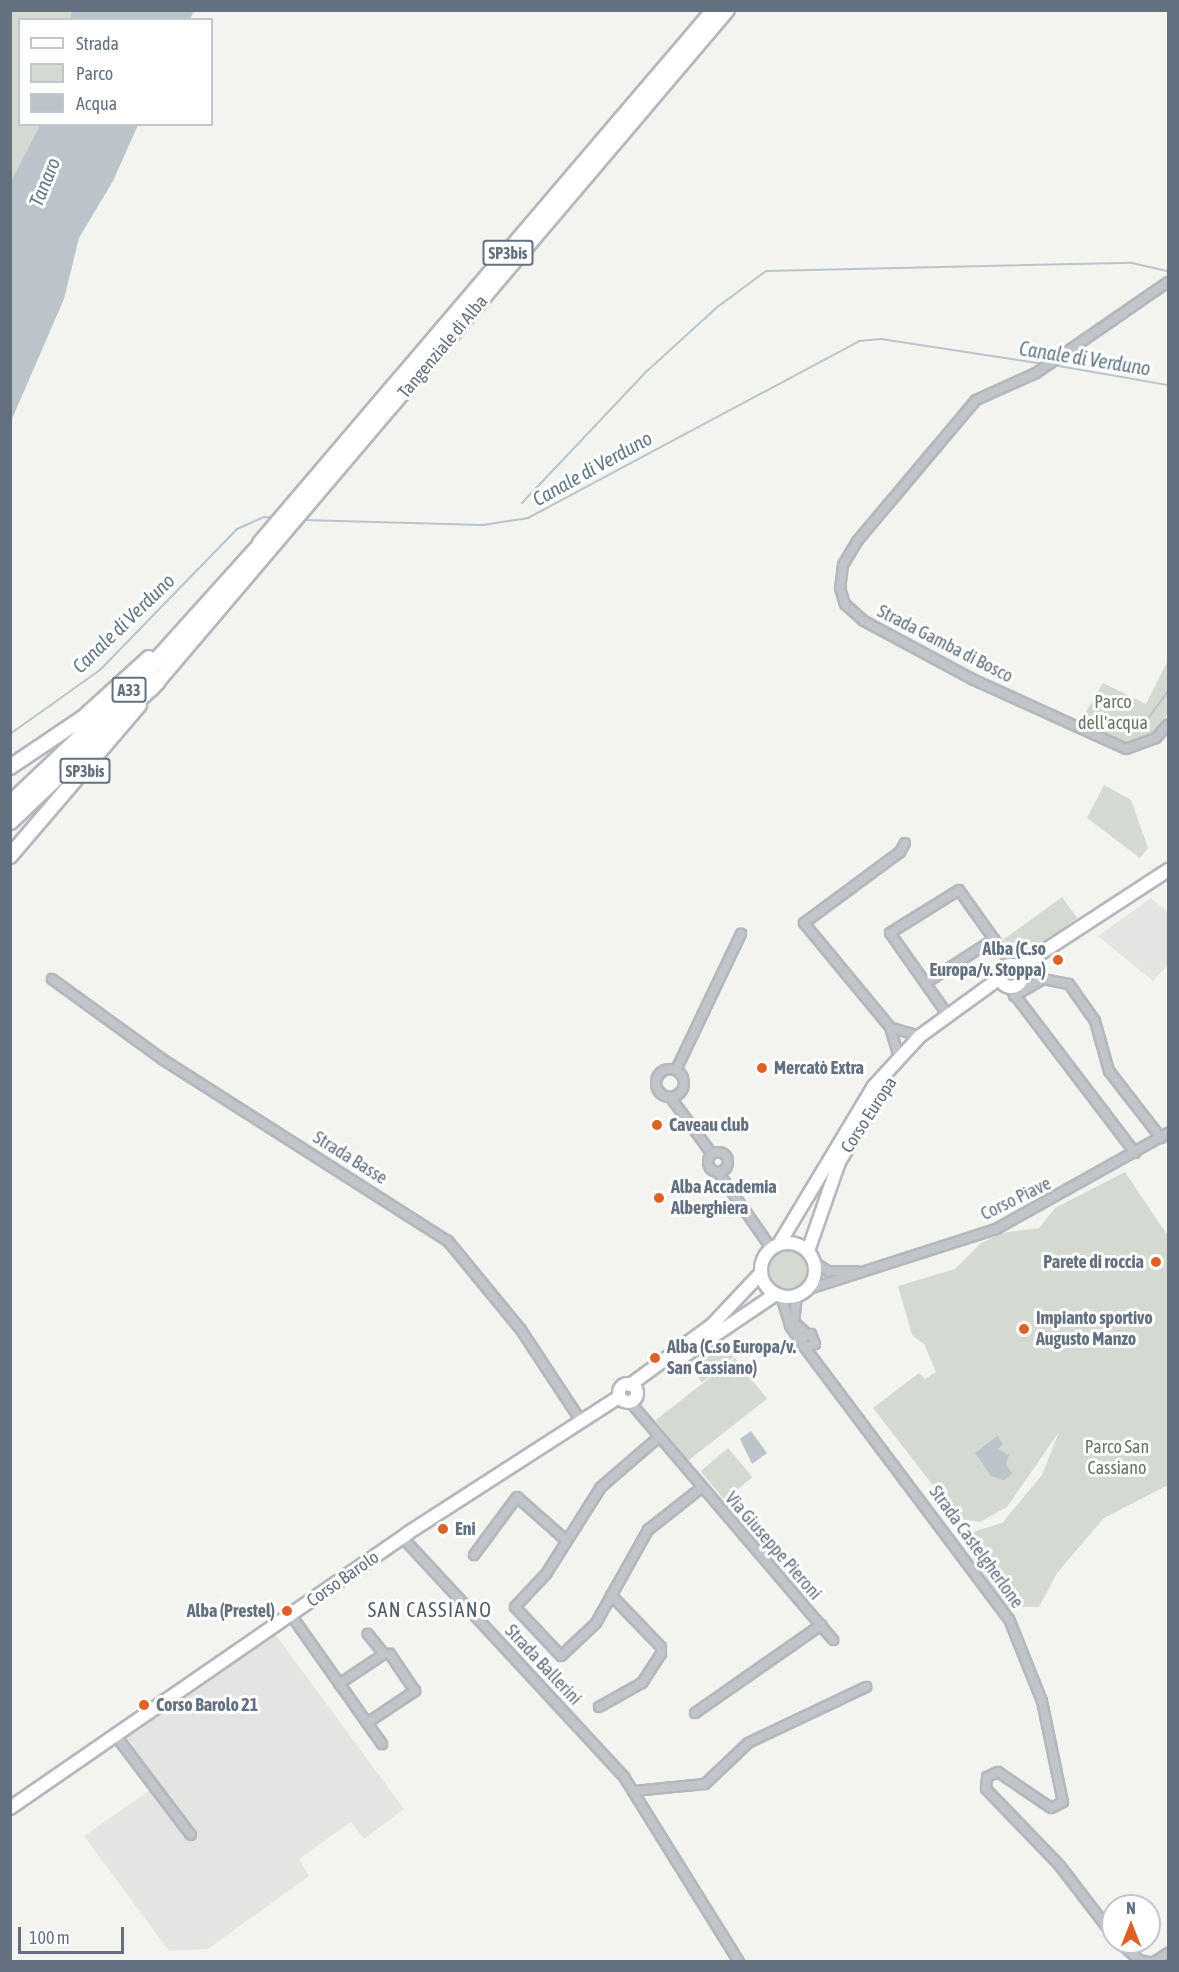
<!DOCTYPE html>
<meta charset="utf-8">
<style>
body{margin:0}
#map{position:relative;width:1179px;height:1972px;overflow:hidden;background:#f3f4ef;font-family:"Asap Condensed",sans-serif}
div>[style]{position:absolute}
.built>*{inset:0;background:#e4e5e3}
.green>*{inset:0;background:#d4dad1;transform-origin:0 0}
.round{border-radius:50%}
.water>*{inset:0;background:#bac4ca}
.stream>*{height:2px;margin:-1px;padding:0 1px;transform-origin:1px;border-radius:1px;background:#bac4ca}
.roads{filter:drop-shadow(2px 0 #b4b7bc) drop-shadow(-2px 0 #b4b7bc) drop-shadow(0 2px #b4b7bc) drop-shadow(0 -2px #b4b7bc)}
.minor>*{height:8px;margin:-4px;padding:0 4px;transform-origin:4px;border-radius:4px;background:#c1c4c8}
.minor>.ring{margin:-4px;padding:0;box-sizing:content-box;background:none;border:8px solid #c1c4c8;border-radius:50%}
.secondary>*{height:12px;margin:-6px;padding:0 6px;transform-origin:6px;border-radius:6px;background:#fff}
.secondary>.ring{margin:-6px;padding:0;box-sizing:content-box;background:none;border:12px solid #fff;border-radius:50%}
.trunk>*{height:14px;margin:-7px;padding:0 7px;transform-origin:7px;border-radius:7px;background:#fff}
.motorway>*{height:15px;margin:-7.5px;padding:0 7.5px;transform-origin:7.5px;border-radius:7.5px;background:#fff}
.dots>*{width:16px;height:16px;translate:-50% -50%;box-sizing:border-box;border:3px solid #fff;border-radius:50%}
span{translate:-50% -50%;white-space:nowrap;text-align:center;line-height:1.15;-webkit-text-stroke:6px #fff;paint-order:stroke}
.shield-label span{padding:2px 4px;background:#fff;border:2px solid;border-radius:4px;-webkit-text-stroke-width:0}
.shield-label{font-size:16px;color:#637080;font-weight:700}
.street-label{font-size:18px;color:#637080}
.park-label{font-size:18px;color:#647762}
.poi-label{font-size:18px;color:#637080;font-weight:700}
.right{translate:-100% -50%;text-align:right}
.left{translate:0 -50%;text-align:left}
.water-label{font-size:20px;color:#637985;font-style:italic}
.neighbourhood-label{font-size:20px;color:#515a65;letter-spacing:1.5px}
.frame{position:absolute;inset:0;border:12px solid #637080;pointer-events:none}
.legend{position:absolute;left:18px;top:18px;width:195px;height:108px;box-sizing:border-box;background:#fff;border:2px solid #c1c6cc;margin:0;padding:8px 10px;list-style:none;font-size:18px;color:#637080}
.legend li{display:flex;align-items:center;gap:12px;height:30px}
.legend b{width:30px;border:2px solid #c1c6cc}
.north{position:absolute;left:1101px;top:1894px;width:60px;height:60px;box-sizing:border-box;background:#fff;border:2px solid #c1c6cc;border-radius:50%;rotate:0deg;font-size:16px;font-weight:700;line-height:24px;text-align:center;color:#637080}
.north::after{content:'';display:block;margin:auto;width:21px;height:27px;background:#de6225;clip-path:polygon(50% 0,100% 100%,50% 72%,0 100%)}
.scale{position:absolute;left:18px;top:1927px;width:106px;height:27px;box-sizing:border-box;border:3px solid #637080;border-top:0;padding-left:8px;font-size:18px;line-height:21px;white-space:nowrap;color:#637080;-webkit-text-stroke:4px #fff;paint-order:stroke}
</style>
<div id="map">
<div class="built">
<i style="clip-path:polygon(1151px 898px,1168px 912px,1168px 965px,1153px 981px,1098px 936px)"></i>
<i style="clip-path:polygon(267px 1623px,404px 1809px,364px 1839px,351px 1822px,299px 1859px,309px 1876px,208px 1949px,169px 1951px,84px 1836px,150px 1790px,106px 1732px)"></i>
</div>
<div class="green">
<i style="clip-path:polygon(11px 11px,72px 11px,70px 19px,20px 20px,20px 124px,40px 125px,11px 181px)"></i>
<i style="clip-path:polygon(1168px 660px,1168px 712px,1157px 735px,1126px 744px,1080px 722px,1103px 683px,1146px 704px)"></i>
<i style="clip-path:polygon(1104px 785px,1131px 800px,1148px 848px,1140px 858px,1087px 818px)"></i>
<i style="left:1062px;top:897px;width:26px;height:72px;rotate:54deg"></i>
<i style="clip-path:polygon(1125px 1172px,1168px 1236px,1168px 1485px,1104px 1518px,1057px 1573px,1039px 1607px,1006px 1607px,959px 1536px,1002px 1523px,1042px 1475px,1059px 1432px,1007px 1507px,980px 1522px,959px 1519px,873px 1408px,919px 1373px,925px 1379px,936px 1372px,924px 1344px,912px 1335px,898px 1286px,955px 1269px,981px 1243px,1002px 1233px,1039px 1228px,1055px 1208px)"></i>
<i class="round" style="left:767px;top:1249px;width:42px;height:42px"></i>
<i style="left:722px;top:1342px;width:19px;height:41px;rotate:51deg"></i>
<i style="left:735px;top:1358px;width:52px;height:101px;rotate:52deg"></i>
<i style="left:728px;top:1448px;width:38px;height:36px;rotate:50deg"></i>
</div>
<div class="water">
<i style="clip-path:polygon(72px 11px,72px 10px,194px 11px,190px 19px,70px 19px)"></i>
<i style="clip-path:polygon(40px 125px,138px 125px,113px 181px,79px 238px,64px 299px,11px 421px,11px 181px)"></i>
<i style="clip-path:polygon(751px 1431px,767px 1453px,752px 1464px,740px 1439px)"></i>
<i style="clip-path:polygon(997px 1436px,1003px 1444px,998px 1449px,1009px 1455px,1006px 1464px,1012px 1474px,1004px 1480px,991px 1476px,975px 1453px)"></i>
</div>
<div class="stream">
<i style="left:1053px;top:365px;width:117px;rotate:9.9deg"></i>
<i style="left:522px;top:503px;width:180px;rotate:-46.6deg"></i>
<i style="left:646px;top:372px;width:95px;rotate:-42.4deg"></i>
<i style="left:716px;top:308px;width:62px;rotate:-36.5deg"></i>
<i style="left:766px;top:271px;width:366px;rotate:-1.3deg"></i>
<i style="left:1132px;top:263px;width:37px;rotate:13deg"></i>
<i style="left:303px;top:520px;width:180px;rotate:1.6deg"></i>
<i style="left:483px;top:525px;width:46px;rotate:-8.8deg"></i>
<i style="left:528px;top:518px;width:375px;rotate:-28.1deg"></i>
<i style="left:859px;top:341px;width:22px;rotate:-5deg"></i>
<i style="left:881px;top:339px;width:165px;rotate:8.7deg"></i>
<i style="left:1116px;top:719px;width:14px;rotate:34deg"></i>
<i style="left:1128px;top:727px;width:16px;rotate:-11deg"></i>
<i style="left:1144px;top:724px;width:41px;rotate:-54deg"></i>
<i style="left:10px;top:734px;width:110px;rotate:-35.4deg"></i>
<i style="left:100px;top:670px;width:197px;rotate:-45.8deg"></i>
<i style="left:237px;top:529px;width:30px;rotate:-24deg"></i>
<i style="left:264px;top:517px;width:12px;rotate:5deg"></i>
</div>
<div class="roads">
<div class="minor">
<i style="left:1168px;top:282px;width:160px;rotate:145.4deg"></i>
<i style="left:1036px;top:373px;width:66px;rotate:155.8deg"></i>
<i style="left:976px;top:400px;width:183px;rotate:130.1deg"></i>
<i style="left:858px;top:540px;width:29px;rotate:121deg"></i>
<i style="left:843px;top:565px;width:23px;rotate:97deg"></i>
<i style="left:840px;top:588px;width:17px;rotate:73deg"></i>
<i style="left:845px;top:604px;width:25px;rotate:42deg"></i>
<i style="left:864px;top:621px;width:123px;rotate:28.2deg"></i>
<i style="left:972px;top:679px;width:169px;rotate:24.4deg"></i>
<i style="left:1126px;top:749px;width:32px;rotate:-20deg"></i>
<i style="left:1156px;top:738px;width:18px;rotate:-49deg"></i>
<i style="left:52px;top:979px;width:136px;rotate:36deg"></i>
<i style="left:162px;top:1059px;width:339px;rotate:32.5deg"></i>
<i style="left:448px;top:1241px;width:115px;rotate:50.6deg"></i>
<i style="left:521px;top:1330px;width:105px;rotate:56.6deg"></i>
<i style="left:926px;top:983px;width:81px;rotate:-32.9deg"></i>
<i style="left:1008px;top:986px;width:210px;rotate:52.7deg"></i>
<i style="left:1014px;top:996px;width:34px;rotate:-30deg"></i>
<i style="left:1043px;top:979px;width:26px;rotate:11deg"></i>
<i style="left:1069px;top:984px;width:45px;rotate:54.9deg"></i>
<i style="left:1095px;top:1021px;width:52px;rotate:74.4deg"></i>
<i style="left:1109px;top:1071px;width:85px;rotate:52.2deg"></i>
<i style="left:947px;top:1014px;width:99px;rotate:-125.1deg"></i>
<i style="left:890px;top:933px;width:81px;rotate:-31.9deg"></i>
<i style="left:959px;top:890px;width:93px;rotate:54.6deg"></i>
<i style="left:892px;top:1028px;width:29px;rotate:16deg"></i>
<i style="left:899px;top:1057px;width:31px;rotate:-107deg"></i>
<i style="left:890px;top:1027px;width:135px;rotate:-129.6deg"></i>
<i style="left:804px;top:923px;width:119px;rotate:-36.5deg"></i>
<i style="left:900px;top:852px;width:10px;rotate:-61deg"></i>
<i class="ring" style="left:656px;top:1069px;width:20px;height:20px"></i>
<i style="left:676px;top:1070px;width:151px;rotate:-64.5deg"></i>
<i style="left:671px;top:1098px;width:69px;rotate:53.8deg"></i>
<i class="ring" style="left:708px;top:1152px;width:12px;height:12px"></i>
<i style="left:718px;top:1172px;width:93px;rotate:55.1deg"></i>
<i style="left:814px;top:1262px;width:17px;rotate:33deg"></i>
<i style="left:828px;top:1271px;width:28px"></i>
<i style="left:806px;top:1290px;width:200px;rotate:-17.8deg"></i>
<i style="left:996px;top:1229px;width:197px;rotate:-29.2deg"></i>
<i style="left:797px;top:1295px;width:27px;rotate:96deg"></i>
<i style="left:794px;top:1322px;width:18px;rotate:43deg"></i>
<i style="left:781px;top:1296px;width:31px;rotate:73deg"></i>
<i style="left:790px;top:1326px;width:21px;rotate:55deg"></i>
<i style="left:805px;top:1347px;width:10px;rotate:-17deg"></i>
<i style="left:815px;top:1344px;width:11px;rotate:-112deg"></i>
<i style="left:811px;top:1334px;width:9px;rotate:159deg"></i>
<i style="left:803px;top:1337px;width:8px;rotate:90deg"></i>
<i style="left:803px;top:1345px;width:343px;rotate:53.1deg"></i>
<i style="left:1009px;top:1619px;width:88px;rotate:68.1deg"></i>
<i style="left:1042px;top:1701px;width:103px;rotate:78.3deg"></i>
<i style="left:1063px;top:1802px;width:13px;rotate:153deg"></i>
<i style="left:1051px;top:1808px;width:64px;rotate:-145.8deg"></i>
<i style="left:998px;top:1772px;width:12px;rotate:156deg"></i>
<i style="left:987px;top:1777px;width:12px;rotate:95deg"></i>
<i style="left:986px;top:1789px;width:107px;rotate:46.1deg"></i>
<i style="left:1060px;top:1866px;width:87px;rotate:52.5deg"></i>
<i style="left:630px;top:1402px;width:313px;rotate:49.5deg"></i>
<i style="left:659px;top:1437px;width:77px;rotate:139.2deg"></i>
<i style="left:601px;top:1487px;width:103px;rotate:122.3deg"></i>
<i style="left:546px;top:1574px;width:45px;rotate:133.2deg"></i>
<i style="left:515px;top:1607px;width:67px;rotate:46.8deg"></i>
<i style="left:561px;top:1656px;width:48px;rotate:-43.3deg"></i>
<i style="left:596px;top:1623px;width:107px;rotate:-60.8deg"></i>
<i style="left:648px;top:1530px;width:68px;rotate:-38.4deg"></i>
<i style="left:402px;top:1537px;width:327px;rotate:47.2deg"></i>
<i style="left:624px;top:1777px;width:218px;rotate:58.1deg"></i>
<i style="left:474px;top:1555px;width:72px;rotate:-53.4deg"></i>
<i style="left:517px;top:1497px;width:65px;rotate:41.3deg"></i>
<i style="left:291px;top:1615px;width:158px;rotate:54.8deg"></i>
<i style="left:339px;top:1684px;width:54px;rotate:-33.7deg"></i>
<i style="left:384px;top:1654px;width:26px;rotate:-129deg"></i>
<i style="left:599px;top:1707px;width:49px;rotate:-29.2deg"></i>
<i style="left:642px;top:1683px;width:35px;rotate:-57deg"></i>
<i style="left:661px;top:1654px;width:7px;rotate:-90deg"></i>
<i style="left:661px;top:1647px;width:72px;rotate:-133.9deg"></i>
<i style="left:695px;top:1713px;width:154px;rotate:-34.9deg"></i>
<i style="left:367px;top:1723px;width:58px;rotate:-33.7deg"></i>
<i style="left:415px;top:1691px;width:45px;rotate:-124deg"></i>
<i style="left:116px;top:1736px;width:124px;rotate:52.9deg"></i>
<i style="left:634px;top:1791px;width:71px;rotate:-5.6deg"></i>
<i style="left:705px;top:1784px;width:59px;rotate:-43.6deg"></i>
<i style="left:748px;top:1743px;width:131px;rotate:-25.4deg"></i>
<i style="left:1119px;top:1942px;width:27px;rotate:42deg"></i>
<i style="left:1139px;top:1960px;width:10px;rotate:11deg"></i>
<i style="left:1154px;top:1962px;width:17px;rotate:-33deg"></i>
</div>
<div class="secondary">
<i class="ring" style="left:1000px;top:965px;width:10px;height:10px"></i>
<i style="left:1021px;top:966px;width:176px;rotate:-33.1deg"></i>
<i class="ring" style="left:761px;top:1243px;width:42px;height:42px"></i>
<i style="left:779px;top:1244px;width:184px;rotate:-59deg"></i>
<i style="left:874px;top:1086px;width:68px;rotate:-47.4deg"></i>
<i style="left:920px;top:1036px;width:95px;rotate:-36deg"></i>
<i style="left:808px;top:1251px;width:94px;rotate:-70.8deg"></i>
<i style="left:839px;top:1162px;width:93px;rotate:-59deg"></i>
<i style="left:678px;top:1360px;width:118px;rotate:-34deg"></i>
<i class="ring" style="left:619px;top:1384px;width:6px;height:6px"></i>
<i style="left:630px;top:1385px;width:102px;rotate:-36.2deg"></i>
<i style="left:712px;top:1325px;width:71px;rotate:-46.7deg"></i>
<i style="left:10px;top:1808px;width:484px;rotate:-34.6deg"></i>
<i style="left:408px;top:1533px;width:251px;rotate:-32.8deg"></i>
</div>
<div class="trunk">
<i style="left:260px;top:543px;width:700px;rotate:-49.58deg"></i>
<i style="left:151px;top:689px;width:890px;rotate:-49.69deg"></i>
<i style="left:10px;top:767px;width:88px;rotate:-33.9deg"></i>
<i style="left:83px;top:718px;width:89px;rotate:-42.3deg"></i>
<i style="left:10px;top:856px;width:199px;rotate:-49.5deg"></i>
</div>
<div class="motorway">
<i style="left:10px;top:803px;width:164px;rotate:-43.5deg"></i>
<i style="left:129px;top:690px;width:206px;rotate:-48deg"></i>
<i style="left:10px;top:821px;width:202px;rotate:-43.6deg"></i>
</div>
</div>
<div class="dots">
<i style="left:1058px;top:960px;background:#de6225"></i>
<i style="left:762px;top:1068px;background:#de6225"></i>
<i style="left:657px;top:1125px;background:#de6225"></i>
<i style="left:659px;top:1198px;background:#de6225"></i>
<i style="left:1156px;top:1262px;background:#de6225"></i>
<i style="left:1024px;top:1329px;background:#de6225"></i>
<i style="left:655px;top:1358px;background:#de6225"></i>
<i style="left:443px;top:1529px;background:#de6225"></i>
<i style="left:287px;top:1611px;background:#de6225"></i>
<i style="left:144px;top:1705px;background:#de6225"></i>
</div>
<div class="shield-label">
<span style="left:508px;top:253px">SP3bis</span>
<span style="left:129px;top:690px">A33</span>
<span style="left:85px;top:771px">SP3bis</span>
</div>
<div class="street-label">
<span style="left:443px;top:347px;rotate:-50deg">Tangenziale di Alba</span>
<span style="left:945px;top:644px;rotate:27deg">Strada Gamba di Bosco</span>
<span style="left:869px;top:1115px;rotate:-57deg">Corso Europa</span>
<span style="left:350px;top:1158px;rotate:32deg">Strada Basse</span>
<span style="left:1016px;top:1199px;rotate:-26deg">Corso Piave</span>
<span style="left:773px;top:1546px;rotate:49deg">Via Giuseppe Pieroni</span>
<span style="left:976px;top:1547px;rotate:54deg">Strada Castelgherlone</span>
<span style="left:343px;top:1579px;rotate:-35deg">Corso Barolo</span>
<span style="left:543px;top:1665px;rotate:47deg">Strada Ballerini</span>
</div>
<div class="park-label">
<span style="left:1113px;top:713px">Parco<br>dell'acqua</span>
<span style="left:1117px;top:1458px">Parco San<br>Cassiano</span>
</div>
<div class="poi-label">
<span class="right" style="left:1046px;top:960px">Alba (C.so<br>Europa/v. Stoppa)</span>
<span class="left" style="left:774px;top:1068px">Mercatò Extra</span>
<span class="left" style="left:669px;top:1125px">Caveau club</span>
<span class="left" style="left:671px;top:1198px">Alba Accademia<br>Alberghiera</span>
<span class="right" style="left:1144px;top:1262px">Parete di roccia</span>
<span class="left" style="left:1036px;top:1329px">Impianto sportivo<br>Augusto Manzo</span>
<span class="left" style="left:667px;top:1358px">Alba (C.so Europa/v.<br>San Cassiano)</span>
<span class="left" style="left:455px;top:1529px">Eni</span>
<span class="right" style="left:275px;top:1611px">Alba (Prestel)</span>
<span class="left" style="left:156px;top:1705px">Corso Barolo 21</span>
</div>
<div class="water-label">
<span style="left:44px;top:182px;rotate:-68deg">Tanaro</span>
<span style="left:1085px;top:358px;rotate:9deg">Canale di Verduno</span>
<span style="left:592px;top:468px;rotate:-29deg">Canale di Verduno</span>
<span style="left:123px;top:623px;rotate:-44deg">Canale di Verduno</span>
</div>
<div class="neighbourhood-label">
<span style="left:430px;top:1609px">SAN CASSIANO</span>
</div>
<div class="frame"></div>
<ul class="legend">
<li><b style="height:8px;background:#fff"></b>Strada</li>
<li><b style="height:16px;background:#d4dad1"></b>Parco</li>
<li><b style="height:16px;background:#bac4ca"></b>Acqua</li>
</ul>
<div class="north">N</div>
<div class="scale">100 m</div>
</div>
